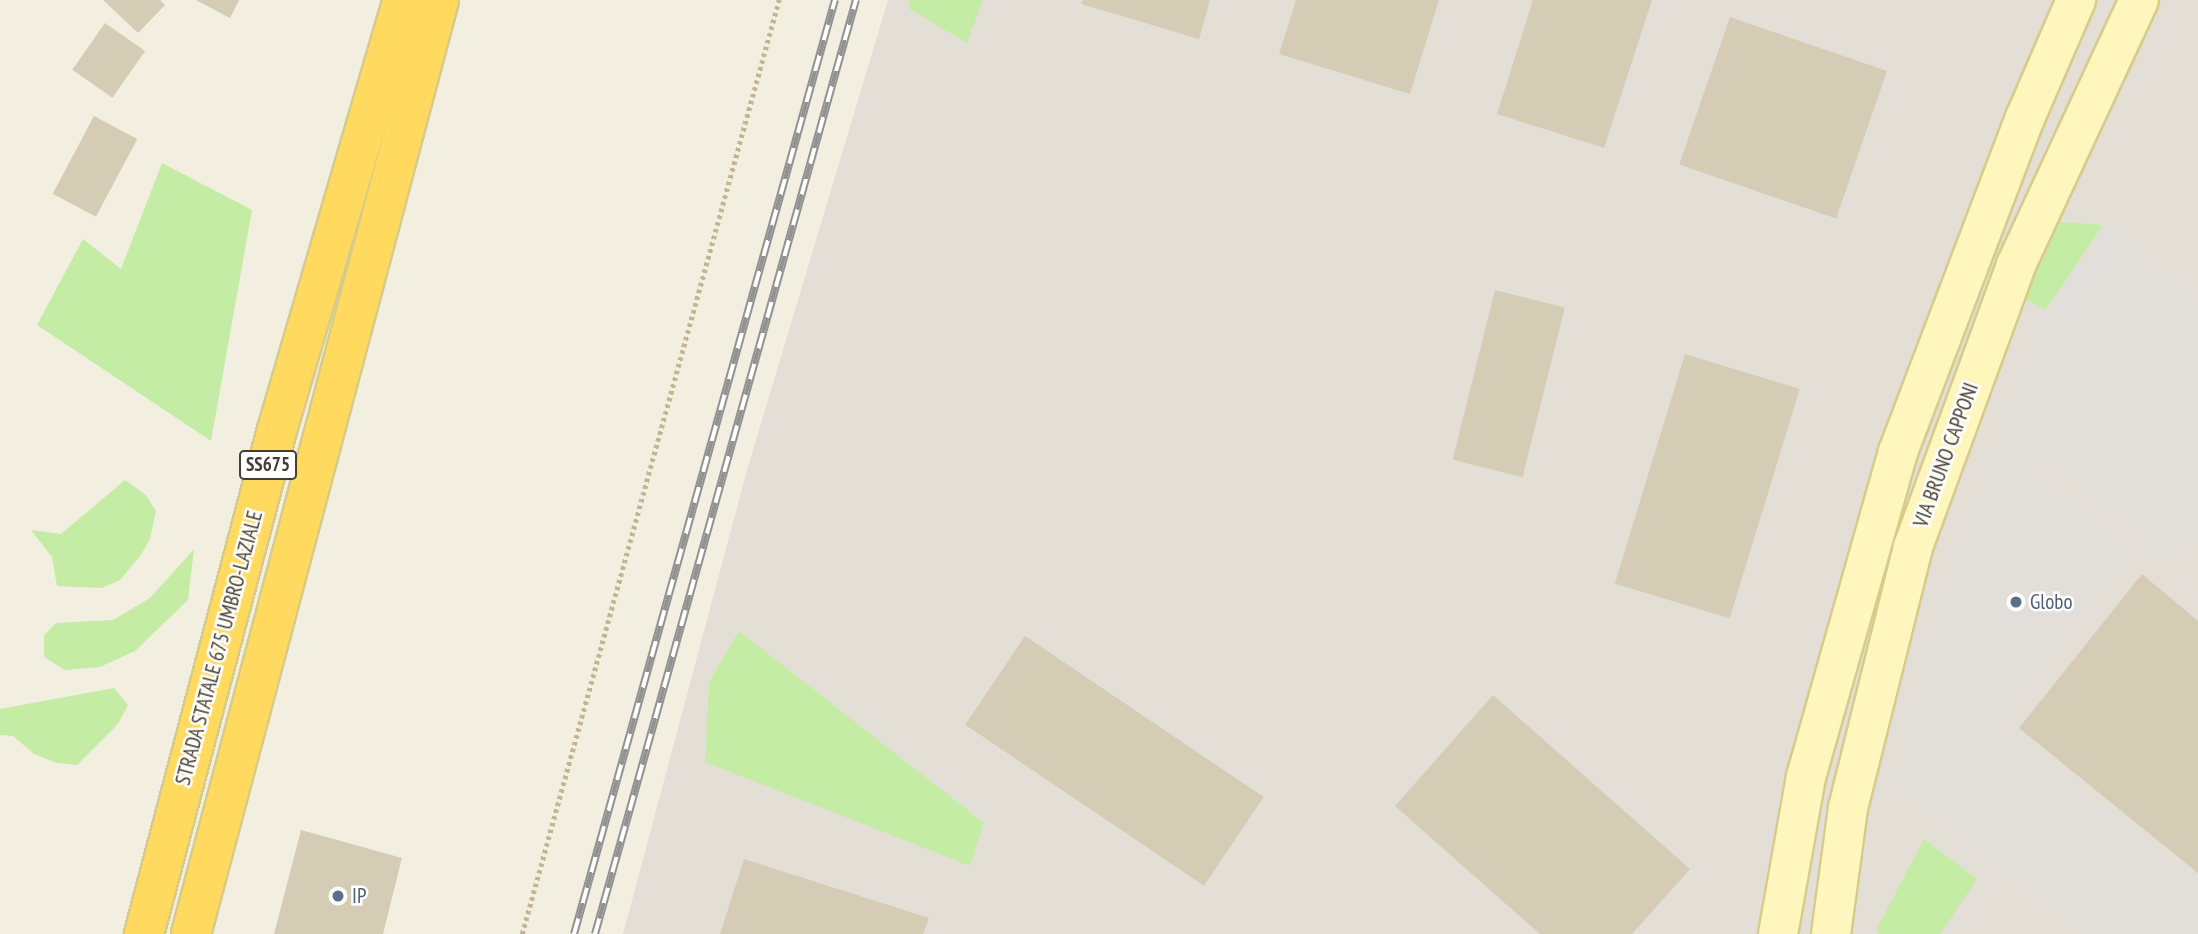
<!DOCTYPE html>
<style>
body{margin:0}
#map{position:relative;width:2198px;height:934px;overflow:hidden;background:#f2efe1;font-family:"PT Sans Narrow",sans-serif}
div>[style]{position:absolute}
.industrial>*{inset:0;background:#e4dfd6}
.green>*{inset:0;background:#c4eca4}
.parking>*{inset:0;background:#e2dfda}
.building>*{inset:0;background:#d4ccb5;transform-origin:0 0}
.path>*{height:4.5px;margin-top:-2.25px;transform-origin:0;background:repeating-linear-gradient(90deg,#c2b692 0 3.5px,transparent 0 7px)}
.roads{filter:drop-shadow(2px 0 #d7cb8b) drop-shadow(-2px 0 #d7cb8b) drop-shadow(0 2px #d7cb8b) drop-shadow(0 -2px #d7cb8b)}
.secondary>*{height:38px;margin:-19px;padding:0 19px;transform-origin:19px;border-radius:19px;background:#fff6be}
.highway>*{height:38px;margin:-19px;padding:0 19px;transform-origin:19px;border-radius:19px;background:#ffda5f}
.rail>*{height:8px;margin-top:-4px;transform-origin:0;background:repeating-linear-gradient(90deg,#fff 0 16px,#929292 0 32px);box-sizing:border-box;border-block:2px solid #929292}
.dots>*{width:19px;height:19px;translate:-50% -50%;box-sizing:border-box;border:4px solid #fff;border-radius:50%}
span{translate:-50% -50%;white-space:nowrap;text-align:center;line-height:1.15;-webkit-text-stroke:5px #fff;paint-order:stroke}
.shield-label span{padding:2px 5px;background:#fff;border:2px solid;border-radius:5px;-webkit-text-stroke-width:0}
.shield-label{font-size:19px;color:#443e31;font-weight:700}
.street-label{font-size:21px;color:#443e31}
.service-label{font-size:21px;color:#4e5e75}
.left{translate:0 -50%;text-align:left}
</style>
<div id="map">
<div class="industrial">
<i style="clip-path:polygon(888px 0,2198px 0,2198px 934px,623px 934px,747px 470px)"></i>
</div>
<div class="green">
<i style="clip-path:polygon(910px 0,983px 0,967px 43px,908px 8px)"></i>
<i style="clip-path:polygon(162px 163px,252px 210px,211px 441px,37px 325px,83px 239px,121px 269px)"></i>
<i style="clip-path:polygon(2050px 221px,2103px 225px,2058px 316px,2025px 299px)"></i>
<i style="clip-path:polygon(125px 480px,146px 495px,156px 511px,150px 539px,140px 556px,120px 580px,102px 588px,57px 586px,52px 557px,31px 530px,61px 534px)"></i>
<i style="clip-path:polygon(194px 549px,188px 600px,135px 651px,100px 667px,65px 670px,44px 657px,44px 635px,56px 623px,113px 620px,150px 598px)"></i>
<i style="clip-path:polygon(739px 631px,984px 823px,970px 866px,705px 762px,709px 682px)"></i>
<i style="clip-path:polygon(114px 688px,128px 705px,118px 724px,77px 765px,57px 763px,34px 754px,13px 736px,0 735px,0 709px)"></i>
<i style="clip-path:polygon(1924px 839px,1977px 879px,1940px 934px,1879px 934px,1876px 930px)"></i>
</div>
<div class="parking">
<i style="clip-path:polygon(2103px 225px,2198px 304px,2198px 535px,2171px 564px,2032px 445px,2020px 466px,2132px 545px,1997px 722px,2198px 882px,2198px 934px,2084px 934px,1897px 784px,1929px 640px,2036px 342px,2033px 329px)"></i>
</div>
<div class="building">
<i style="clip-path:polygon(103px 0,160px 0,165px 5px,138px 33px)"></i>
<i style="clip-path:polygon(196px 0,239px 0,230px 18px)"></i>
<i style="clip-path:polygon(1083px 0,1210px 0,1199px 39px,1081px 4px)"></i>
<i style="clip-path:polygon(1296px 0,1439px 0,1410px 94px,1279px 54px)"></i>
<i style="clip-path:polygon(1533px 0,1652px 0,1604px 148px,1497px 114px)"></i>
<i style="left:1730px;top:17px;width:166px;height:156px;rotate:19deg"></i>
<i style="left:105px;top:23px;width:49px;height:57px;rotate:35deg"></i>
<i style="left:94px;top:116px;width:49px;height:88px;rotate:28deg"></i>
<i style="left:1495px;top:290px;width:72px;height:175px;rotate:14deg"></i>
<i style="left:1685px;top:354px;width:120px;height:240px;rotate:17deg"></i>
<i style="clip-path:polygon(2142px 574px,2198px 621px,2198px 873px,2019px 728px)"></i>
<i style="left:1025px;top:636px;width:288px;height:107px;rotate:34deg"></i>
<i style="clip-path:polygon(1493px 695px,1690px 869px,1632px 934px,1540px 934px,1395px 806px)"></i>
<i style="clip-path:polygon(301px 830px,402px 858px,383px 934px,274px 934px)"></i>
<i style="clip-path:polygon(744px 859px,929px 918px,923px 934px,720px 934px)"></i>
</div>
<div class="path">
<i style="left:522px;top:934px;width:969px;rotate:-74.62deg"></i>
</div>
<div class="roads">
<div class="secondary">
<i style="left:1778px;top:934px;width:159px;rotate:-79.9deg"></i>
<i style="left:1806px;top:777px;width:338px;rotate:-74.2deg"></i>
<i style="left:1898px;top:452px;width:357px;rotate:-69.2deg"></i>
<i style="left:2025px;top:118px;width:129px;rotate:-66.6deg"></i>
<i style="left:1831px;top:934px;width:127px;rotate:-82.3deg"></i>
<i style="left:1848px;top:808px;width:269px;rotate:-76deg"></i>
<i style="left:1913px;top:547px;width:300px;rotate:-69.9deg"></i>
<i style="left:2016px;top:265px;width:292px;rotate:-65.1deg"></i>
</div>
<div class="highway">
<i style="left:144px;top:934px;width:521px;rotate:-75.22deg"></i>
<i style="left:277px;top:430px;width:448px;rotate:-73.7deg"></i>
<i style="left:191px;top:934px;width:966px;rotate:-75.13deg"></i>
</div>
</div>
<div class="rail">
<i style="left:574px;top:934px;width:970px;rotate:-74.39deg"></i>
<i style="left:595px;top:934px;width:970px;rotate:-74.39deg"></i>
</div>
<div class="dots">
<i style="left:2016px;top:602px;background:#5c6f8a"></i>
<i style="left:338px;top:896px;background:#5c6f8a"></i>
</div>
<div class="shield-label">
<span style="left:268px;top:465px">SS675</span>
</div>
<div class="street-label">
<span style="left:1946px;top:455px;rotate:-70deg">VIA BRUNO CAPPONI</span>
<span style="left:219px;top:648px;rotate:-75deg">STRADA STATALE 675 UMBRO-LAZIALE</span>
</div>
<div class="service-label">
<span class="left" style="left:2030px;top:602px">Globo</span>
<span class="left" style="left:352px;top:896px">IP</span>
</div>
</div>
